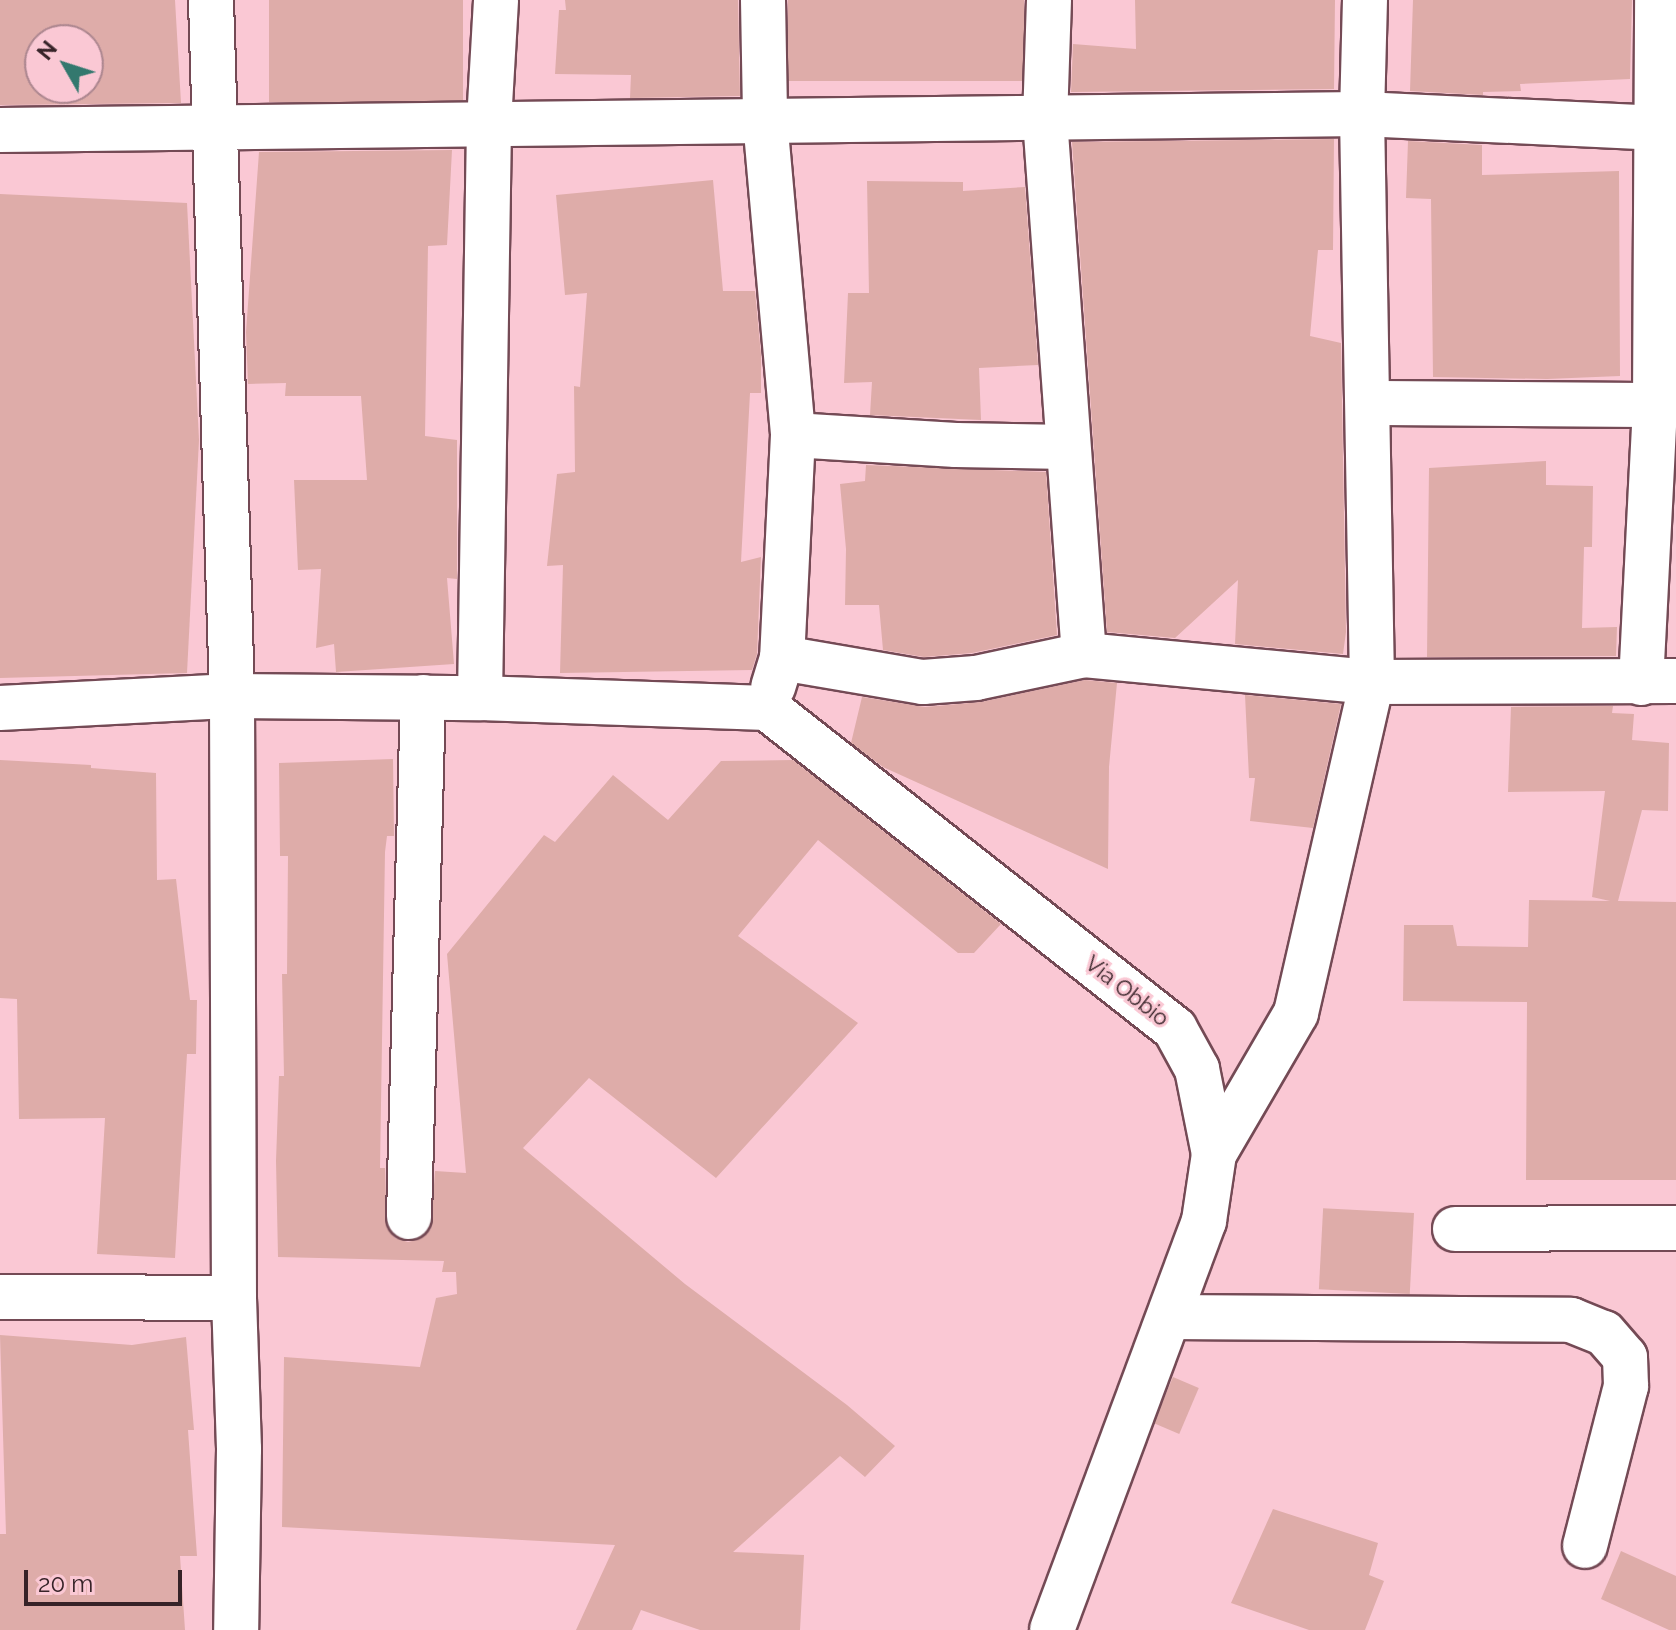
<!DOCTYPE html>
<style>
body{margin:0}
#map{position:relative;width:1676px;height:1630px;overflow:hidden;background:#fac8d4;font-family:Raleway,sans-serif}
div>[style]{position:absolute}
.building>*{inset:0;background:#deaca9;transform-origin:0 0}
.roads{filter:drop-shadow(2px 0 #744a55) drop-shadow(-2px 0 #744a55) drop-shadow(0 2px #744a55) drop-shadow(0 -2px #744a55)}
.minor>*{height:44px;margin:-22px;padding:0 22px;transform-origin:22px;border-radius:22px;background:#fff}
span{translate:-50% -50%;white-space:nowrap;text-align:center;line-height:1.15;-webkit-text-stroke:6px #fac8d4;paint-order:stroke}
.street-label{font-size:22px;color:#362328}
.north{position:absolute;left:24px;top:24px;width:80px;height:80px;box-sizing:border-box;background:#fac8d4;border:2px solid #ac868f;border-radius:50%;rotate:309deg;font-size:22px;font-weight:700;line-height:32px;text-align:center;color:#362328}
.north::after{content:'';display:block;margin:auto;width:28px;height:36px;background:#33786e;clip-path:polygon(50% 0,100% 100%,50% 72%,0 100%)}
.scale{position:absolute;left:24px;top:1570px;width:158px;height:36px;box-sizing:border-box;border:4px solid #362328;border-top:0;padding-left:10px;font-size:24px;line-height:28px;white-space:nowrap;color:#362328;-webkit-text-stroke:6px #fac8d4;paint-order:stroke}
</style>
<div id="map">
<div class="building">
<i style="clip-path:polygon(evenodd,0 0,175px 0,181px 103px,0 105px,0 0,40px 40px,88px 40px,88px 88px,40px 88px,40px 40px)"></i>
<i style="left:269px;top:0;width:194px;height:102px"></i>
<i style="clip-path:polygon(565px 0,738px 0,740px 96px,630px 98px,631px 75px,555px 74px,559px 10px,566px 10px)"></i>
<i style="left:788px;top:0;width:236px;height:81px"></i>
<i style="clip-path:polygon(1135px 0,1335px 0,1334px 89px,1071px 92px,1073px 44px,1136px 49px)"></i>
<i style="clip-path:polygon(1413px 0,1632px 0,1630px 79px,1520px 84px,1521px 91px,1483px 92px,1483px 95px,1410px 91px)"></i>
<i style="clip-path:polygon(1334px 139px,1333px 250px,1318px 250px,1310px 336px,1341px 343px,1346px 632px,1343px 654px,1235px 644px,1238px 580px,1175px 638px,1107px 632px,1072px 142px)"></i>
<i style="clip-path:polygon(1408px 141px,1482px 145px,1482px 175px,1619px 171px,1620px 376px,1547px 379px,1433px 377px,1431px 199px,1406px 198px)"></i>
<i style="clip-path:polygon(452px 150px,447px 245px,428px 246px,425px 436px,457px 440px,457px 579px,447px 578px,454px 664px,336px 672px,334px 644px,316px 648px,321px 569px,298px 570px,294px 480px,367px 480px,361px 396px,285px 396px,286px 383px,248px 384px,246px 332px,259px 152px)"></i>
<i style="clip-path:polygon(713px 180px,723px 291px,755px 291px,761px 355px,761px 393px,750px 393px,741px 562px,761px 557px,757px 654px,752px 670px,560px 673px,563px 565px,547px 566px,557px 474px,575px 472px,574px 386px,580px 387px,587px 293px,565px 295px,556px 195px)"></i>
<i style="clip-path:polygon(867px 181px,963px 182px,963px 191px,1025px 187px,1038px 365px,979px 368px,981px 420px,870px 415px,872px 382px,844px 383px,848px 293px,869px 293px)"></i>
<i style="clip-path:polygon(0 194px,187px 203px,199px 440px,187px 673px,0 678px)"></i>
<i style="clip-path:polygon(1546px 461px,1546px 485px,1593px 486px,1592px 547px,1584px 547px,1582px 628px,1617px 627px,1616px 656px,1427px 657px,1429px 468px)"></i>
<i style="clip-path:polygon(866px 465px,1046px 472px,1057px 635px,972px 653px,924px 657px,883px 650px,879px 605px,845px 605px,846px 549px,840px 484px,865px 481px)"></i>
<i style="clip-path:polygon(1085px 680px,1117px 683px,1109px 767px,1108px 869px,883px 767px,851px 743px,862px 697px,925px 707px,981px 702px)"></i>
<i style="clip-path:polygon(1245px 695px,1341px 704px,1313px 828px,1250px 821px,1255px 778px,1249px 778px)"></i>
<i style="clip-path:polygon(1613px 706px,1612px 713px,1634px 714px,1632px 740px,1669px 743px,1668px 811px,1642px 810px,1618px 901px,1676px 902px,1676px 1180px,1526px 1180px,1527px 1002px,1403px 1001px,1404px 925px,1453px 925px,1457px 946px,1528px 947px,1529px 900px,1610px 901px,1592px 897px,1605px 791px,1508px 792px,1511px 707px)"></i>
<i style="clip-path:polygon(393px 759px,394px 836px,387px 836px,385px 852px,380px 1168px,385px 1168px,387px 1228px,395px 1238px,408px 1242px,420px 1239px,431px 1229px,435px 1171px,466px 1173px,447px 954px,544px 835px,555px 842px,613px 775px,668px 820px,721px 761px,793px 760px,1001px 924px,974px 953px,958px 953px,818px 840px,738px 936px,858px 1023px,716px 1178px,589px 1078px,523px 1148px,685px 1284px,847px 1405px,895px 1446px,865px 1477px,840px 1456px,733px 1552px,804px 1555px,800px 1630px,700px 1630px,641px 1610px,632px 1630px,576px 1630px,615px 1545px,282px 1527px,284px 1357px,420px 1367px,436px 1298px,457px 1294px,456px 1272px,442px 1272px,444px 1261px,278px 1257px,276px 1161px,279px 1076px,284px 1076px,282px 974px,287px 974px,288px 856px,280px 856px,279px 763px)"></i>
<i style="clip-path:polygon(0 760px,91px 765px,91px 768px,156px 773px,157px 880px,176px 879px,190px 1000px,197px 1000px,196px 1054px,187px 1054px,175px 1258px,97px 1254px,105px 1118px,19px 1119px,17px 999px,0 998px)"></i>
<i style="left:1414px;top:1213px;width:81px;height:91px;rotate:93deg"></i>
<i style="clip-path:polygon(0 1335px,132px 1345px,186px 1337px,194px 1430px,188px 1430px,197px 1556px,180px 1556px,185px 1630px,0 1630px,0 1534px,6px 1534px)"></i>
<i style="left:1173px;top:1377px;width:28px;height:50px;rotate:23deg"></i>
<i style="clip-path:polygon(1273px 1509px,1378px 1543px,1369px 1575px,1384px 1581px,1365px 1630px,1309px 1630px,1231px 1603px)"></i>
<i style="clip-path:polygon(1621px 1551px,1676px 1576px,1676px 1630px,1669px 1630px,1601px 1599px)"></i>
</div>
<div class="roads">
<div class="minor">
<i style="left:211px;top:0;width:696px;rotate:88.27deg"></i>
<i style="left:232px;top:696px;width:602px;rotate:89.81deg"></i>
<i style="left:234px;top:1298px;width:151px;rotate:88.1deg"></i>
<i style="left:239px;top:1449px;width:181px;rotate:90.9deg"></i>
<i style="left:763px;top:0;width:120px;rotate:89deg"></i>
<i style="left:765px;top:120px;width:316px;rotate:84.9deg"></i>
<i style="left:793px;top:435px;width:223px;rotate:92.8deg"></i>
<i style="left:782px;top:658px;width:30px;rotate:107deg"></i>
<i style="left:1049px;top:0;width:119px;rotate:91.9deg"></i>
<i style="left:1045px;top:119px;width:537px;rotate:85.84deg"></i>
<i style="left:0;top:130px;width:1362px;rotate:-0.67deg"></i>
<i style="left:1362px;top:114px;width:314px;rotate:2.7deg"></i>
<i style="left:1370px;top:403px;width:285px;rotate:0.4deg"></i>
<i style="left:793px;top:435px;width:163px;rotate:3.5deg"></i>
<i style="left:956px;top:445px;width:112px;rotate:1deg"></i>
<i style="left:782px;top:658px;width:143px;rotate:9.7deg"></i>
<i style="left:923px;top:682px;width:53px;rotate:-4.3deg"></i>
<i style="left:976px;top:678px;width:110px;rotate:-12deg"></i>
<i style="left:1084px;top:655px;width:289px;rotate:5.4deg"></i>
<i style="left:1372px;top:682px;width:304px;rotate:-0.2deg"></i>
<i style="left:1641px;top:683px;width:278px;rotate:-87.1deg"></i>
<i style="left:1655px;top:405px;width:405px;rotate:-89.7deg"></i>
<i style="left:480px;top:698px;width:576px;rotate:-89.1deg"></i>
<i style="left:489px;top:122px;width:122px;rotate:-86.7deg"></i>
<i style="left:0;top:708px;width:232px;rotate:-3deg"></i>
<i style="left:232px;top:696px;width:248px;rotate:0.5deg"></i>
<i style="left:480px;top:698px;width:287px;rotate:2deg"></i>
<i style="left:767px;top:708px;width:519px;rotate:38.19deg"></i>
<i style="left:1175px;top:1029px;width:46px;rotate:61.2deg"></i>
<i style="left:1197px;top:1069px;width:87px;rotate:78.7deg"></i>
<i style="left:1214px;top:1154px;width:68px;rotate:98.5deg"></i>
<i style="left:1204px;top:1221px;width:436px;rotate:110.4deg"></i>
<i style="left:1214px;top:1154px;width:163px;rotate:-59.8deg"></i>
<i style="left:1296px;top:1013px;width:340px;rotate:-77.1deg"></i>
<i style="left:1372px;top:682px;width:568px;rotate:-91.01deg"></i>
<i style="left:1362px;top:114px;width:114px;rotate:-88.5deg"></i>
<i style="left:409px;top:1217px;width:520px;rotate:-88.46deg"></i>
<i style="left:1455px;top:1229px;width:221px;rotate:-0.3deg"></i>
<i style="left:0;top:1297px;width:234px;rotate:0.2deg"></i>
<i style="left:1169px;top:1317px;width:402px;rotate:0.4deg"></i>
<i style="left:1571px;top:1320px;width:35px;rotate:22deg"></i>
<i style="left:1604px;top:1333px;width:32px;rotate:49deg"></i>
<i style="left:1625px;top:1357px;width:29px;rotate:88deg"></i>
<i style="left:1626px;top:1386px;width:165px;rotate:104.4deg"></i>
</div>
</div>
<div class="street-label">
<span style="left:1127px;top:991px;rotate:38deg">Via Obbio</span>
</div>
<div class="north">N</div>
<div class="scale">20 m</div>
</div>
